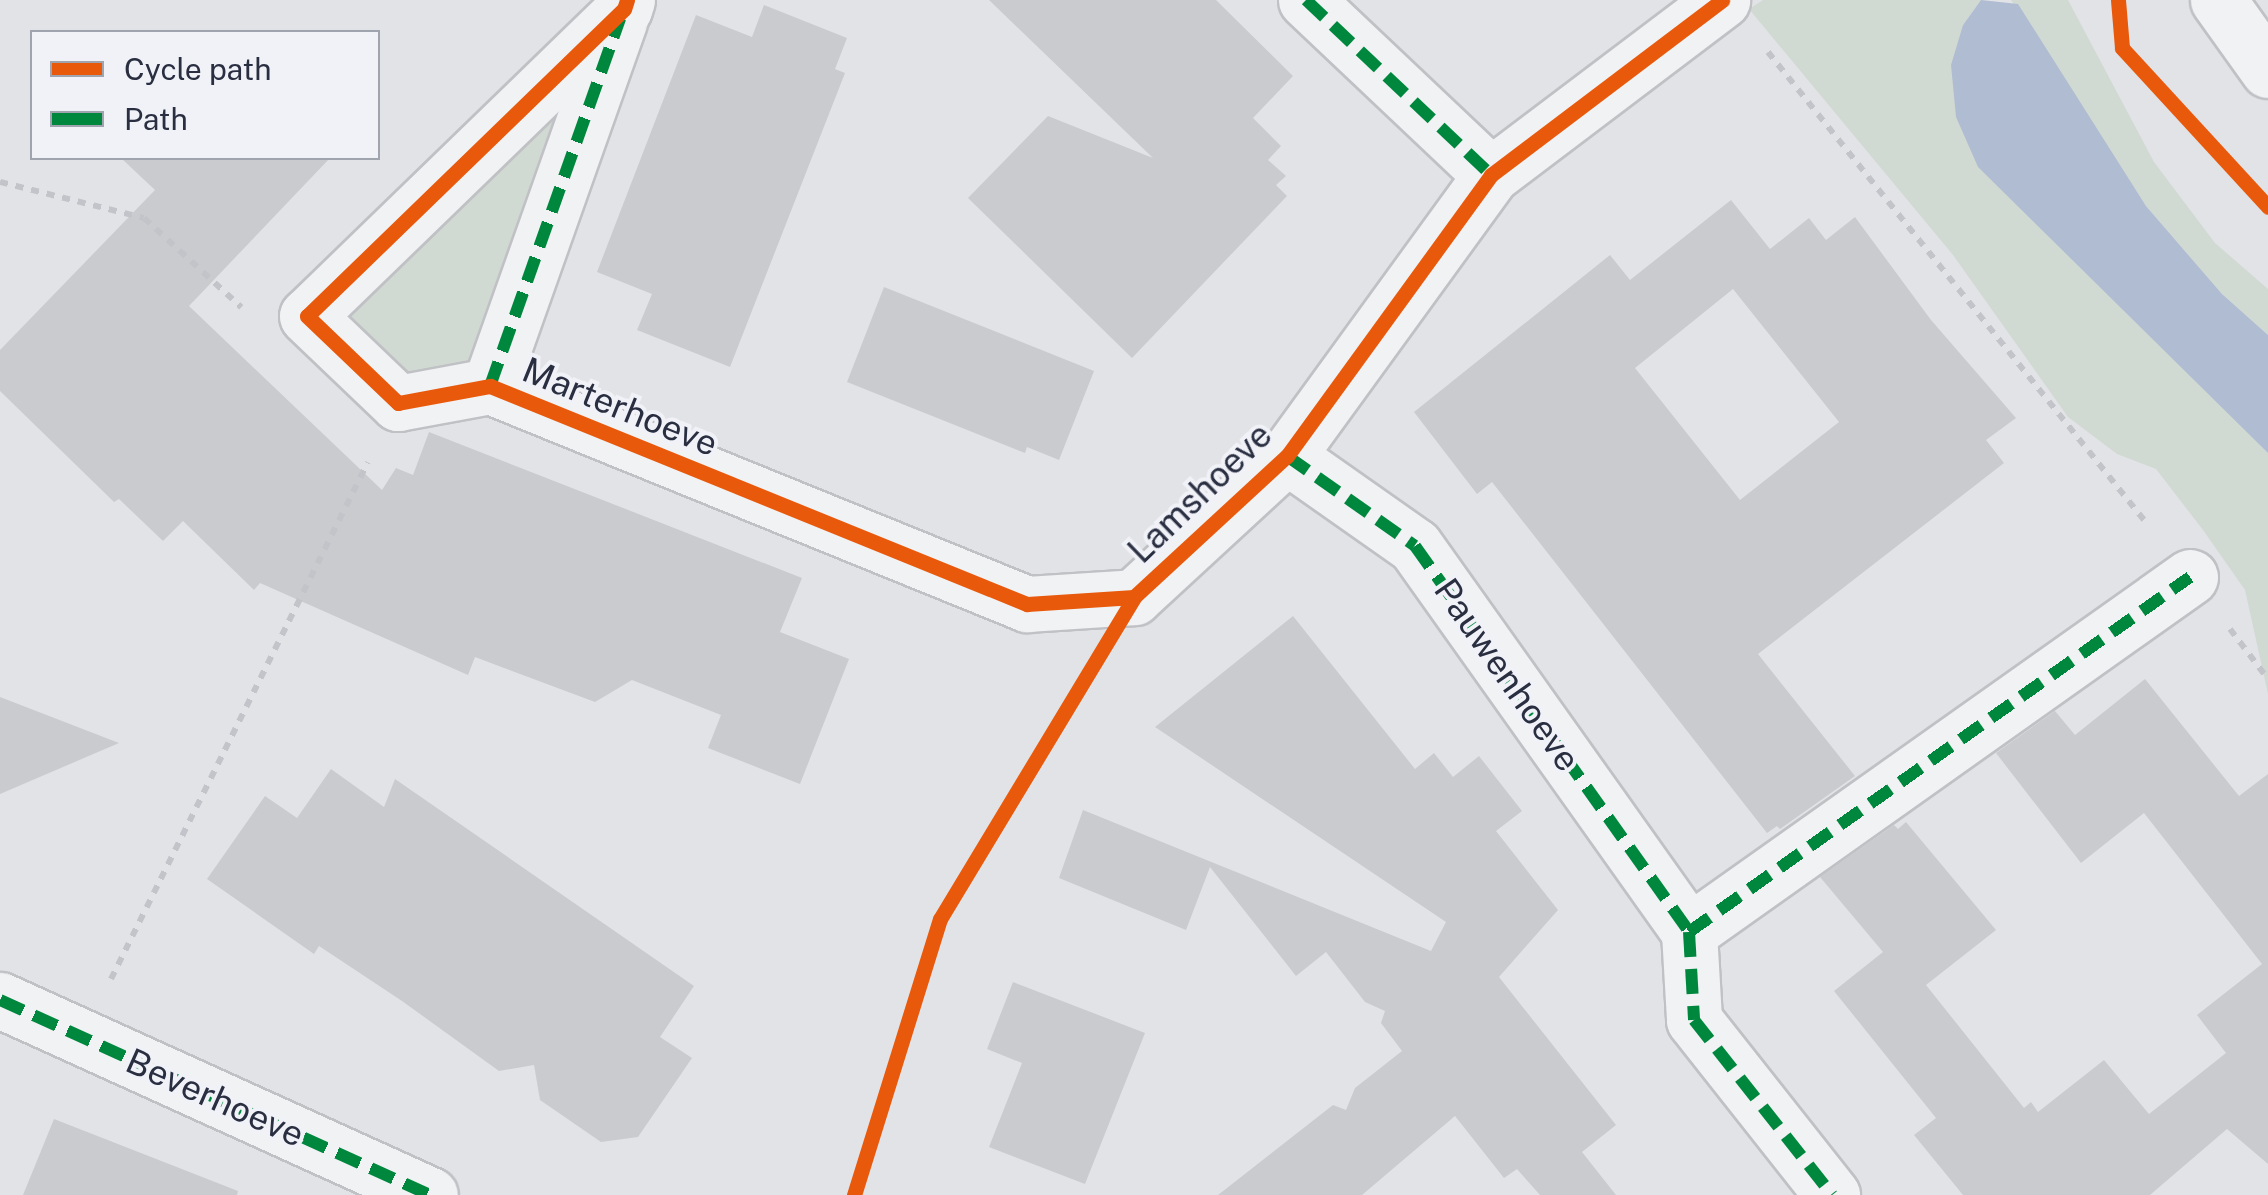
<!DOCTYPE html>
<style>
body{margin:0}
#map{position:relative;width:2268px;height:1195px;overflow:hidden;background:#e2e3e7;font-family:"Public Sans",sans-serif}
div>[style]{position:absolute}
.green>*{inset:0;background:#d1dad2}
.water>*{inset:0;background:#b0bcd2}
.building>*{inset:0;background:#cacbcf}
.path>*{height:6px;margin-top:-3px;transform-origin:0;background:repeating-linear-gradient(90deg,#c3c4c9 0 8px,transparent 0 16px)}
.roads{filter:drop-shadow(2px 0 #c0c1c5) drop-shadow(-2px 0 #c0c1c5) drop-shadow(0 2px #c0c1c5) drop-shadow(0 -2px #c0c1c5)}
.minor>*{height:55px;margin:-27.5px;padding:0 27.5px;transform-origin:27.5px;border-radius:27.5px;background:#f1f2f4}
.quiet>*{height:12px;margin-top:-6px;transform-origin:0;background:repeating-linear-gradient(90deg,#00873e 0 25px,transparent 0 37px)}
.cycleway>*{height:15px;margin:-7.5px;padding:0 7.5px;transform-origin:7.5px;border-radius:7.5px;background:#e8590c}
span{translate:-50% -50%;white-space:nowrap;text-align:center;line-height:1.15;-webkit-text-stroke:8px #f0f2f7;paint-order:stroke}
.street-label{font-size:35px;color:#292e41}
.legend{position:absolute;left:30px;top:30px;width:350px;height:130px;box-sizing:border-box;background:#f0f2f7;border:2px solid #a0a4ae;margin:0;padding:12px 18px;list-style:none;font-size:30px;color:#292e41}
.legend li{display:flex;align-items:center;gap:20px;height:50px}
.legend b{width:50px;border:2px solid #a0a4ae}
</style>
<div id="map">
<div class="green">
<i style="clip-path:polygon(1763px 0,1981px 0,1963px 25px,2208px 391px,2268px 453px,2268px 694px,2245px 590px,2203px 530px,2156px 469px,2117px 454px,2068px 417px,1953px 255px,1749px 9px)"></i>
<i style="clip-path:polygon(2011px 0,2068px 0,2154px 162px,2215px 243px,2268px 289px,2268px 335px,2222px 294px,2146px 206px)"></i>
<i style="clip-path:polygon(624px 9px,490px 386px,398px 403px,307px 316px)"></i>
</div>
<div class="water">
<i style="clip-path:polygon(1981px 0,2018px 4px,2146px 206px,2222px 294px,2268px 335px,2268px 453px,1978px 167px,1956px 117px,1951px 65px,1963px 25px)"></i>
</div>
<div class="building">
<i style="clip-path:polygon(989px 0,1216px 0,1293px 76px,1253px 118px,1281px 146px,1268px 160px,1286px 176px,1276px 185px,1287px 196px,1132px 358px,968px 198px,1048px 116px,1153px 158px)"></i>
<i style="clip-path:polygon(764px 5px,847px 38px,835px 69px,845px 73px,730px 367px,637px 330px,652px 294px,597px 272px,696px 15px,752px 37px)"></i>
<i style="clip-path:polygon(121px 158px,330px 158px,189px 306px,382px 490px,396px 468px,413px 475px,429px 432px,802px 578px,780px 632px,849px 659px,800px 784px,708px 748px,721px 715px,632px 680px,595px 702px,475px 657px,468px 675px,260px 583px,254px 590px,183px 521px,163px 541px,119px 499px,114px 502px,0 391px,0 350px,155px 190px)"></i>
<i style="clip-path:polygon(evenodd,1731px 200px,1770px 249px,1809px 218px,1826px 240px,1855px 217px,1931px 320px,2016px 418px,1986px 440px,2004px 463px,1758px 654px,1855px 776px,1780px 829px,1777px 826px,1767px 833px,1492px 482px,1477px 494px,1414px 412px,1610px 255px,1630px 280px,1731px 200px,1733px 289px,1839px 422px,1740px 500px,1635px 368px,1733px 289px)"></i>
<i style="clip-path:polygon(884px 287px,1094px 371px,1059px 460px,1027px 447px,1025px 453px,847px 382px)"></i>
<i style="clip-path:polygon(1293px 616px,1415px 769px,1434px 753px,1453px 777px,1479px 756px,1522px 811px,1496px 831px,1558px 910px,1499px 977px,1616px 1125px,1582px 1152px,1616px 1195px,1540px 1195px,1517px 1169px,1504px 1178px,1455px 1116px,1362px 1195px,1218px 1195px,1333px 1105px,1346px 1110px,1355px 1088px,1402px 1051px,1381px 1023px,1385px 1011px,1365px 1002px,1326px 952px,1296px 976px,1210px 867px,1186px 930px,1059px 878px,1083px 810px,1431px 951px,1446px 922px,1155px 727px)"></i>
<i style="clip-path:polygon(2145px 679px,2239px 796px,2268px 774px,2268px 1164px,2227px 1129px,2150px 1195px,1963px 1195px,1914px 1135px,1936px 1118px,1834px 991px,1883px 952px,1820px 877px,1894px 825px,1898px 829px,1906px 822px,1996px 930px,1926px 985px,2024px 1108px,2031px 1102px,2038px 1112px,2104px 1060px,2149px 1114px,2226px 1053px,2197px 1015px,2262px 964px,2144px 813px,2081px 863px,1996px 753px,2055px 711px,2075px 735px)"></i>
<i style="clip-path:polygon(0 697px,119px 743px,0 794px)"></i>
<i style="clip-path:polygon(331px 769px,384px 807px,395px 779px,694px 986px,660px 1037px,692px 1058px,638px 1137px,601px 1142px,540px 1100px,534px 1065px,499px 1071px,402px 1001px,319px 946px,314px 954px,207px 879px,265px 796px,297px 818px)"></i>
<i style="clip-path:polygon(1013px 982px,1145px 1033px,1085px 1184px,989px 1147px,1022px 1063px,987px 1049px)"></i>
<i style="clip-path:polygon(54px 1119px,238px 1191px,237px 1195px,23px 1195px)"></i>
</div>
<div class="path">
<i style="left:1768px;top:52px;width:607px;rotate:51.22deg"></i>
<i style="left:0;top:182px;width:148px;rotate:14deg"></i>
<i style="left:144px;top:218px;width:132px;rotate:42.5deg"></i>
<i style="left:2230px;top:629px;width:63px;rotate:52.8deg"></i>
<i style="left:111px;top:979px;width:577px;rotate:-63.57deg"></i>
</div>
<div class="roads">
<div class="minor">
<i style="left:627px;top:0;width:9px;rotate:108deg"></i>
<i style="left:624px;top:9px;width:441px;rotate:135.9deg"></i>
<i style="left:307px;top:316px;width:126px;rotate:43.7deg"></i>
<i style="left:398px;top:403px;width:94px;rotate:-10.5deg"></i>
<i style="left:490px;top:386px;width:580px;rotate:22.1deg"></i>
<i style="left:1027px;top:604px;width:107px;rotate:-3.7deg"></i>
<i style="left:1134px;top:597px;width:208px;rotate:-42.7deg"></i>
<i style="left:1287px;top:456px;width:347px;rotate:-54deg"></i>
<i style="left:1491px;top:175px;width:290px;rotate:-37.1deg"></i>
<i style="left:1306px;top:0;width:255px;rotate:43.4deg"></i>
<i style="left:2218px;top:0;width:86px;rotate:54.5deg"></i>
<i style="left:490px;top:386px;width:387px;rotate:-70.5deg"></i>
<i style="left:1287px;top:456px;width:156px;rotate:35.1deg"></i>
<i style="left:1415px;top:546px;width:473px;rotate:54.6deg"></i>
<i style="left:1689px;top:932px;width:614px;rotate:-35.32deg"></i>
<i style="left:1689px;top:932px;width:88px;rotate:86.7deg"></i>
<i style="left:1694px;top:1020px;width:223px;rotate:51.7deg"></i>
<i style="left:0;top:1000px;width:472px;rotate:24.4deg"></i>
</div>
</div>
<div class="quiet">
<i style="left:1306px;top:0;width:255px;rotate:43.4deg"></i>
<i style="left:490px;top:386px;width:390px;rotate:-70.5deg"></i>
<i style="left:1287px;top:456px;width:156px;rotate:35.1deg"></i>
<i style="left:1415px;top:546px;width:473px;rotate:54.6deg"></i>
<i style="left:1689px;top:932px;width:614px;rotate:-35.32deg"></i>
<i style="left:1689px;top:932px;width:88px;rotate:86.7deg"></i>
<i style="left:1694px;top:1020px;width:223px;rotate:51.7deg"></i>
<i style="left:0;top:1000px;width:472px;rotate:24.4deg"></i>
</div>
<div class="cycleway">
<i style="left:627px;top:0;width:9px;rotate:108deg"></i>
<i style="left:624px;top:9px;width:441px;rotate:135.9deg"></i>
<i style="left:307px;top:316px;width:126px;rotate:43.7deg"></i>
<i style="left:398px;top:403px;width:94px;rotate:-10.5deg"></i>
<i style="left:490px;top:386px;width:580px;rotate:22.1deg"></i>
<i style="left:1027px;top:604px;width:107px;rotate:-3.7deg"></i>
<i style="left:2118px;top:0;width:48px;rotate:85.2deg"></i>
<i style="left:2122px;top:48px;width:216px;rotate:47.4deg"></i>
<i style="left:854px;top:1195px;width:289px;rotate:-72.7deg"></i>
<i style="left:940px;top:919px;width:376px;rotate:-58.9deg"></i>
<i style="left:1134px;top:597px;width:208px;rotate:-42.7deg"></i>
<i style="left:1287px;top:456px;width:347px;rotate:-54deg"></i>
<i style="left:1491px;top:175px;width:290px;rotate:-37.1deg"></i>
</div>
<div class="street-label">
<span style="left:620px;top:407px;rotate:22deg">Marterhoeve</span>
<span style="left:1200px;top:493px;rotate:-44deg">Lamshoeve</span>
<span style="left:1507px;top:675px;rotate:55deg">Pauwenhoeve</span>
<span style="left:215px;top:1098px;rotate:24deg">Beverhoeve</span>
</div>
<ul class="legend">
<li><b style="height:12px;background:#e8590c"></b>Cycle path</li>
<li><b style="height:12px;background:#00873e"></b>Path</li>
</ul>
</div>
